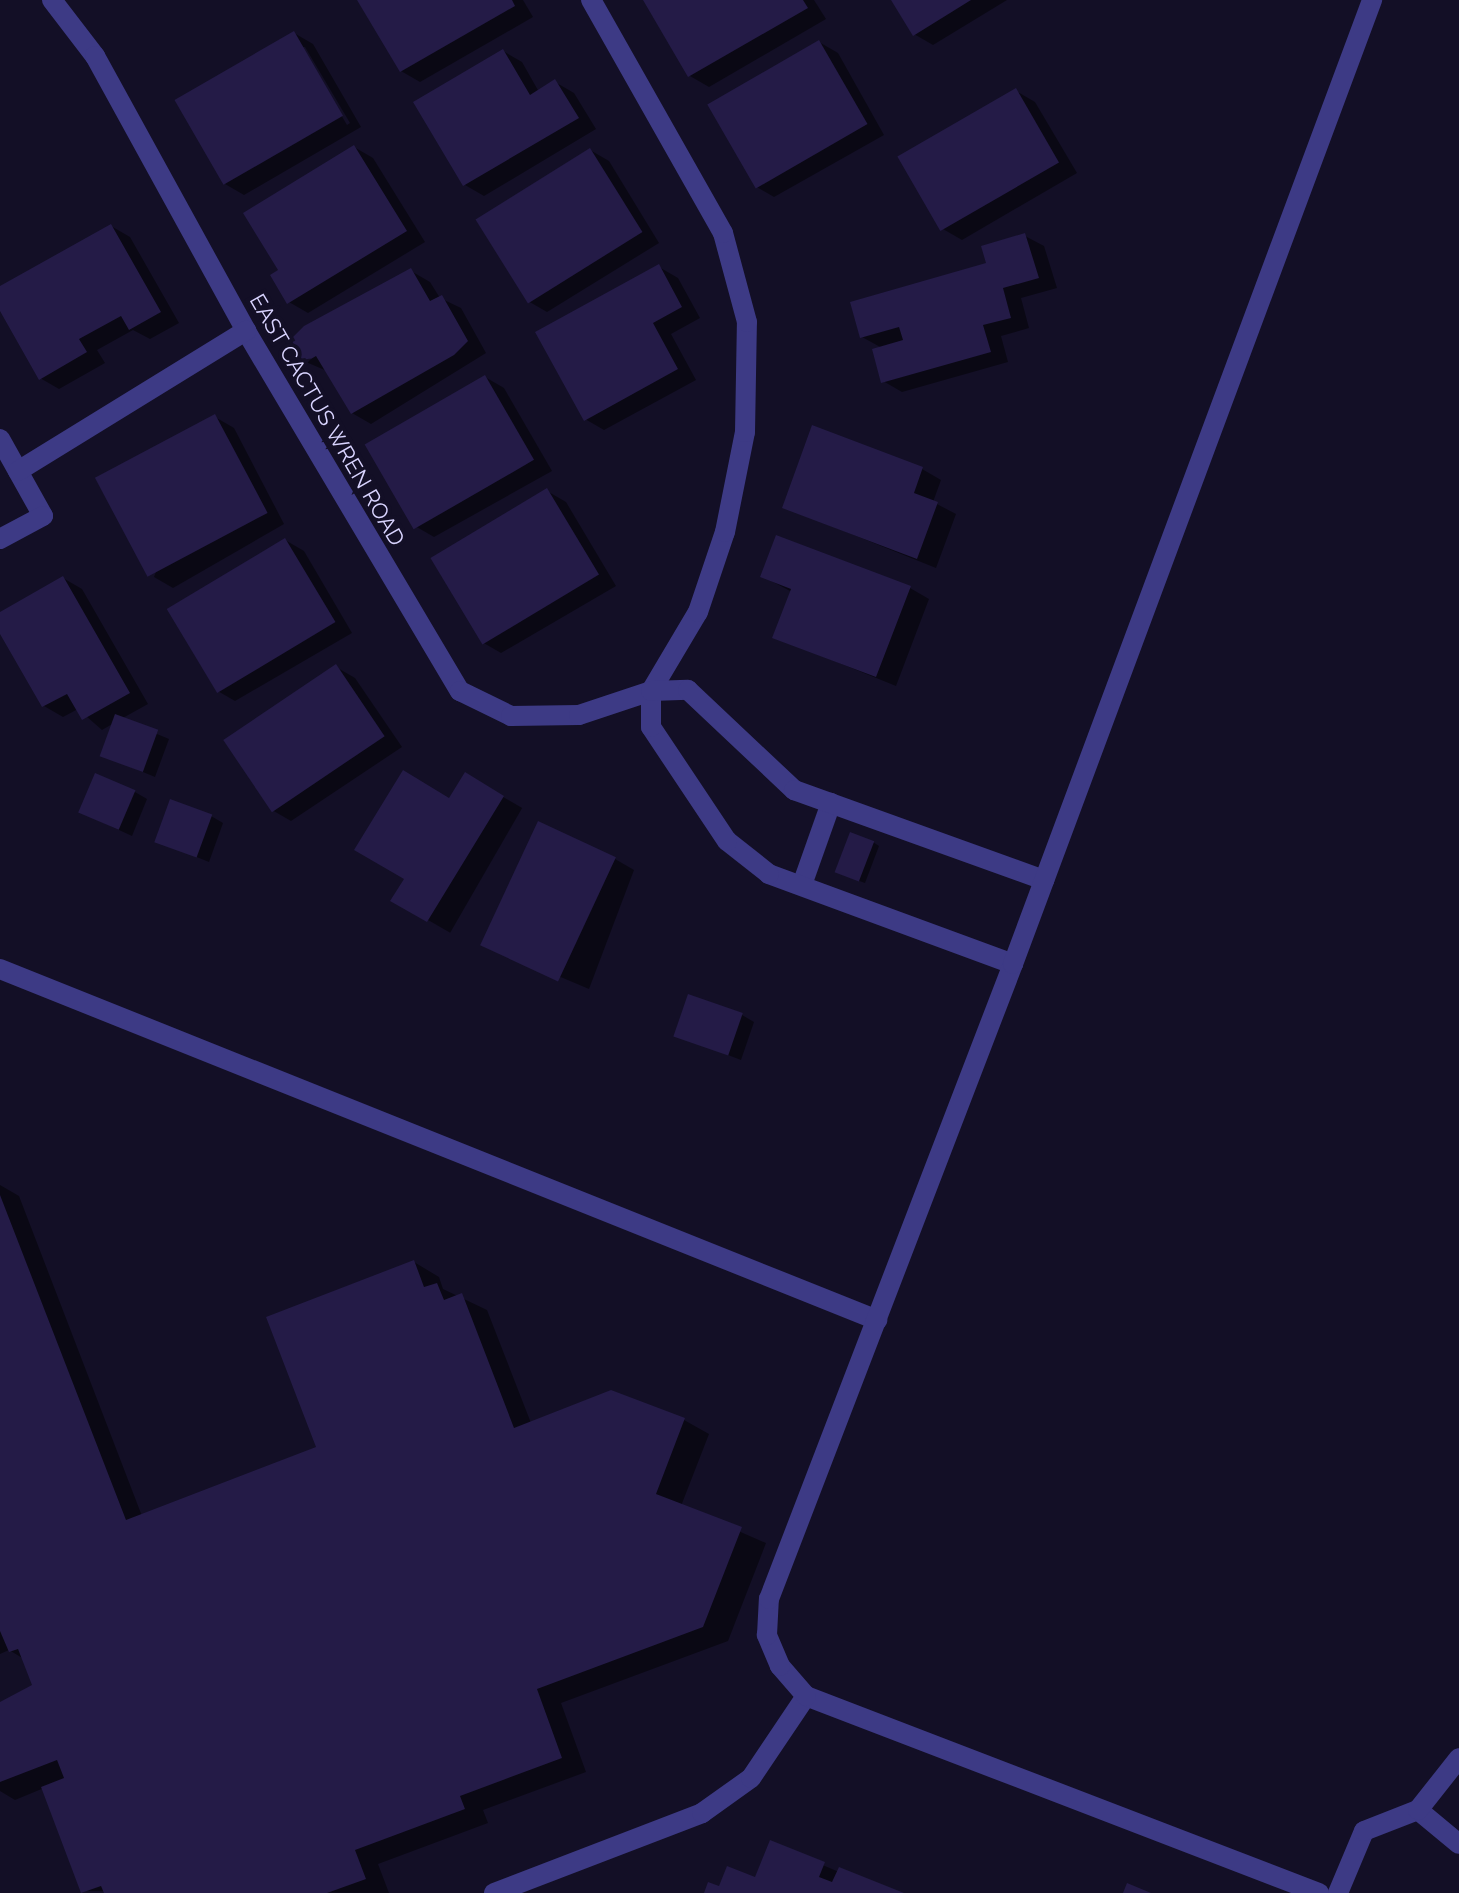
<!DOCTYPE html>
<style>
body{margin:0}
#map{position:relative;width:1459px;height:1893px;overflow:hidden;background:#130f26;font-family:Raleway,sans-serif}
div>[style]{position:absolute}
.shadow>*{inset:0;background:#0007;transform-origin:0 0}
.building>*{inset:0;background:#241b47;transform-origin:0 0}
.minor>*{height:20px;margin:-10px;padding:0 10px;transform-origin:10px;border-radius:10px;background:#3d3a85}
span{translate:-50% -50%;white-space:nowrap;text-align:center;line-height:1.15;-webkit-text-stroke:8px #130f26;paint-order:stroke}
.street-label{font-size:22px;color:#d9d4ff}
</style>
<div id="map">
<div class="shadow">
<i style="clip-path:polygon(360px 0,523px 0,533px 17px,420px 82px,401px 71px)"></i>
<i style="clip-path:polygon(645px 0,814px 0,826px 19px,709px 87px,690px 76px)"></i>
<i style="clip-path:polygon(893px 0,1007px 0,933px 45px,914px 34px)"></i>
<i style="clip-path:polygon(evenodd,294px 33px,313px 44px,361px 127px,244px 195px,225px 184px,294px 33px,301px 47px,305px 47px,350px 123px,347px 125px,301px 47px)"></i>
<i style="clip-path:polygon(819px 42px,838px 53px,884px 135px,774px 197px,755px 186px)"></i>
<i style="clip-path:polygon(503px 51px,522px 62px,539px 92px,555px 82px,574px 93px,596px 129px,484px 196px,465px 185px)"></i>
<i style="clip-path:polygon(1016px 91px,1035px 102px,1077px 173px,962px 240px,943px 229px)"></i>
<i style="clip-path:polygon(354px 147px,373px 158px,425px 242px,308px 313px,289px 302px,281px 271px)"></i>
<i style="clip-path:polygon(590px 150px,609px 161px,659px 243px,547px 312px,528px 301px)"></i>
<i style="clip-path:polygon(111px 226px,130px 237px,179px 323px,150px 339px,133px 330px,97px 350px,105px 363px,59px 389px,40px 378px,0 307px,0 289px)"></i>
<i style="clip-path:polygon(1025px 236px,1044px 246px,1057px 288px,1021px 298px,1029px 328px,1001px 336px,1008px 362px,902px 392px,883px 381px,882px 348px,862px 337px,988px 264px)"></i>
<i style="clip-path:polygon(659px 267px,678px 278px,700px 318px,671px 334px,696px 380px,604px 430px,585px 419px)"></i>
<i style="clip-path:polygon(411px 271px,430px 282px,440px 298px,461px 308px,486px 353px,371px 424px,352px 413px,327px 371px,306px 362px)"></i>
<i style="clip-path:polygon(485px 377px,504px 388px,552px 471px,434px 537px,415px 526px)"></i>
<i style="clip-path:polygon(215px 417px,234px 428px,284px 524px,173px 588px,154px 577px)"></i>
<i style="clip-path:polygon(922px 469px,941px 480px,933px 502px,956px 514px,936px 568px,784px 507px)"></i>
<i style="clip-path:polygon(547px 491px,566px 502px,616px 586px,501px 653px,482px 642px)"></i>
<i style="clip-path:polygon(285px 540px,304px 551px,352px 633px,235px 701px,216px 690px)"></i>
<i style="clip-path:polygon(762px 576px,910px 588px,929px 599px,896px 686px,775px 637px,792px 592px)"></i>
<i style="clip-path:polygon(63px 578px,82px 589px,148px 704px,121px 719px,169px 739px,155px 777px,102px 755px,114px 723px,102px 730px,78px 709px,63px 717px,44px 706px,0 630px,0 615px)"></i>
<i style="clip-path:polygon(336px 667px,355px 678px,402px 747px,291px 821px,272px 810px)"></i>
<i style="left:465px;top:775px;width:66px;height:144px;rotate:30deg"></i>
<i style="clip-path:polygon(135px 792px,147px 799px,132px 836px,80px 812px)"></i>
<i style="clip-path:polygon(211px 816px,223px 823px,209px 862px,157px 841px)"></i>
<i style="clip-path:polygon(873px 842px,879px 846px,865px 883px,843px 875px)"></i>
<i style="clip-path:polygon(615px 859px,634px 870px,589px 989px,492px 948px)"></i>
<i style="clip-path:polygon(742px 1015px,754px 1022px,741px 1060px,676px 1035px)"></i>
<i style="clip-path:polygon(0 1185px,19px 1196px,142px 1516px,318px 1448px,414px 1262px,439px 1277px,443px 1289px,487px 1310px,531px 1423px,684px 1420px,709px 1434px,681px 1506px,766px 1543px,728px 1641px,561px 1703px,586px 1772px,483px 1810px,488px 1823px,378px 1864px,389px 1893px,83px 1891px,44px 1788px,15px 1800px,0 1791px,0 1704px,34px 1686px,24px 1659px,9px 1650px,0 1654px)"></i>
<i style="clip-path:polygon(771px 1843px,839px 1872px,899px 1893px,706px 1893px,756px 1880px)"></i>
</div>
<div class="building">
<i style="clip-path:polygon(357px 0,512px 0,515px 6px,400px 72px)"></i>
<i style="clip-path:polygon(643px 0,803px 0,808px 8px,688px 77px)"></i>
<i style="clip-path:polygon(891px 0,971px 0,913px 36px)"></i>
<i style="left:294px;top:31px;width:98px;height:138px;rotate:60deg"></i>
<i style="left:819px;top:40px;width:97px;height:129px;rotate:60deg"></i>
<i style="clip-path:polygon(503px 49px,530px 95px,555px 79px,579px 118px,463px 186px,413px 102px)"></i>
<i style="left:1016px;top:88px;width:86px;height:137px;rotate:60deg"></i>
<i style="clip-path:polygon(354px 145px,407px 231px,287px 304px,270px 275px,278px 270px,243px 213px)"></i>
<i style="left:590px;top:148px;width:99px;height:135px;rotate:58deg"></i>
<i style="clip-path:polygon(111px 224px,161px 312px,129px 330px,121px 316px,79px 339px,87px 352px,39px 380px,0 311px,0 286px)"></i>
<i style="clip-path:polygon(1025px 233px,1039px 278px,1003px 288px,1011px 318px,983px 325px,991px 352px,881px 383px,872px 349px,903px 340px,899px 327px,860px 338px,850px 302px,986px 263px,981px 246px)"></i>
<i style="clip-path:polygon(659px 264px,682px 307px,653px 323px,678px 369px,584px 421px,535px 332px)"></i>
<i style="clip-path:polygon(411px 268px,430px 301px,442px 295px,468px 341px,454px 355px,351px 414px,316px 356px,304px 363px,291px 339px,304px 326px)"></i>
<i style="left:485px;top:375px;width:98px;height:139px;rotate:60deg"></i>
<i style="left:215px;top:414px;width:112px;height:136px;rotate:62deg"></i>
<i style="clip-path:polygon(812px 425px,923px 467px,914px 493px,938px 502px,917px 559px,782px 508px)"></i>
<i style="left:547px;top:488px;width:101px;height:136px;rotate:59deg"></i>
<i style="clip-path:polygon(776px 535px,911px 586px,876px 677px,772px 638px,791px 589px,760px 577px)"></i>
<i style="left:285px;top:538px;width:98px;height:138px;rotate:59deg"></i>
<i style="clip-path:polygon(63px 576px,130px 693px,82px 720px,67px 694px,42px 707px,0 634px,0 612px)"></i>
<i style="left:336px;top:664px;width:87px;height:136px;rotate:56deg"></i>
<i style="left:115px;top:714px;width:46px;height:45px;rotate:20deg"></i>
<i style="clip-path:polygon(403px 770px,449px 798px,465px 772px,504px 796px,427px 922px,390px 901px,404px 879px,354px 850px)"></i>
<i style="left:95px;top:773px;width:44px;height:43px;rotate:23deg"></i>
<i style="left:170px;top:799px;width:45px;height:46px;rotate:20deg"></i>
<i style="left:538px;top:821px;width:86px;height:137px;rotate:25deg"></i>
<i style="left:850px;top:832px;width:26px;height:43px;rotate:21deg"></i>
<i style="left:688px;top:994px;width:58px;height:45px;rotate:19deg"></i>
<i style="clip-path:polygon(0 1195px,126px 1520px,316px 1447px,266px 1317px,414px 1260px,424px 1287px,437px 1283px,444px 1300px,462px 1293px,514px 1428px,611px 1390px,685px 1418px,656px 1494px,742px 1527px,703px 1627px,537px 1689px,562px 1758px,460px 1796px,465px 1809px,355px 1850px,366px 1879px,327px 1893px,104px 1893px,101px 1886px,81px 1893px,41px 1787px,64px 1778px,57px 1760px,0 1782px,0 1702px,32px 1685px,18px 1649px,9px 1652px,0 1631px)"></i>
<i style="clip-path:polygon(770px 1840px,825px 1862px,819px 1877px,832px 1882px,839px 1867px,904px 1893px,704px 1893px,708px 1882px,719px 1886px,727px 1866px,755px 1877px)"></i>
<i style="clip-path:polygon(1127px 1883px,1151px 1893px,1123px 1893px)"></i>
</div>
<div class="minor">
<i style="left:52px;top:0;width:71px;rotate:52.5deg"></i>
<i style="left:95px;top:56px;width:314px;rotate:61.2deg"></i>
<i style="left:246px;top:331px;width:419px;rotate:59.3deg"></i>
<i style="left:460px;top:691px;width:57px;rotate:26.1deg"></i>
<i style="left:511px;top:716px;width:68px;rotate:-0.8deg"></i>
<i style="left:579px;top:715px;width:76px;rotate:-18.4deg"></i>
<i style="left:651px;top:691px;width:92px;rotate:-59.3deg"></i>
<i style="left:698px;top:612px;width:84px;rotate:-71.4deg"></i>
<i style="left:725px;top:532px;width:102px;rotate:-78.7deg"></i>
<i style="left:745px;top:432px;width:110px;rotate:-89deg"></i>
<i style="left:747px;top:322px;width:92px;rotate:-105.1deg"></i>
<i style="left:723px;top:233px;width:268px;rotate:-119.5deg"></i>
<i style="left:0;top:439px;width:88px;rotate:60.8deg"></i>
<i style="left:43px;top:516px;width:49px;rotate:151.9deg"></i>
<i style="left:18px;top:471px;width:268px;rotate:-31.6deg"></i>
<i style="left:803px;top:882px;width:84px;rotate:-70.5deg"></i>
<i style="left:1013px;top:964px;width:260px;rotate:-159.8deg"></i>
<i style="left:769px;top:874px;width:53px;rotate:-141.8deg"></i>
<i style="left:727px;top:841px;width:137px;rotate:-123.7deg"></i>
<i style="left:651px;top:727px;width:36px;rotate:-90deg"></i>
<i style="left:651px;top:691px;width:37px;rotate:-2deg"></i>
<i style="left:688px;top:690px;width:146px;rotate:43.3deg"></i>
<i style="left:794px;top:790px;width:266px;rotate:19.8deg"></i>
<i style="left:0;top:969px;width:945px;rotate:21.81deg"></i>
<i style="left:1418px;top:1810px;width:53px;rotate:39.7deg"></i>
<i style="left:494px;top:1893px;width:223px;rotate:-21deg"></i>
<i style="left:702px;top:1813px;width:60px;rotate:-35.5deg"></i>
<i style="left:751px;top:1778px;width:99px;rotate:-56.1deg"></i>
<i style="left:1319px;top:1893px;width:550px;rotate:-158.99deg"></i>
<i style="left:806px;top:1696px;width:40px;rotate:-131deg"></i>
<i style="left:780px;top:1666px;width:34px;rotate:-113deg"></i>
<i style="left:767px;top:1635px;width:36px;rotate:-87deg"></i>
<i style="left:769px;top:1599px;width:680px;rotate:-68.98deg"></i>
<i style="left:1013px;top:964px;width:1029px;rotate:-69.57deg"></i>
<i style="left:1338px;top:1893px;width:67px;rotate:-67.2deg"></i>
<i style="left:1364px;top:1831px;width:58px;rotate:-21.3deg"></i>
<i style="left:1418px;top:1810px;width:66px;rotate:-51.7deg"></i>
</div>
<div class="street-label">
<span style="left:327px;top:420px;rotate:60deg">EAST CACTUS WREN ROAD</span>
</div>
</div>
